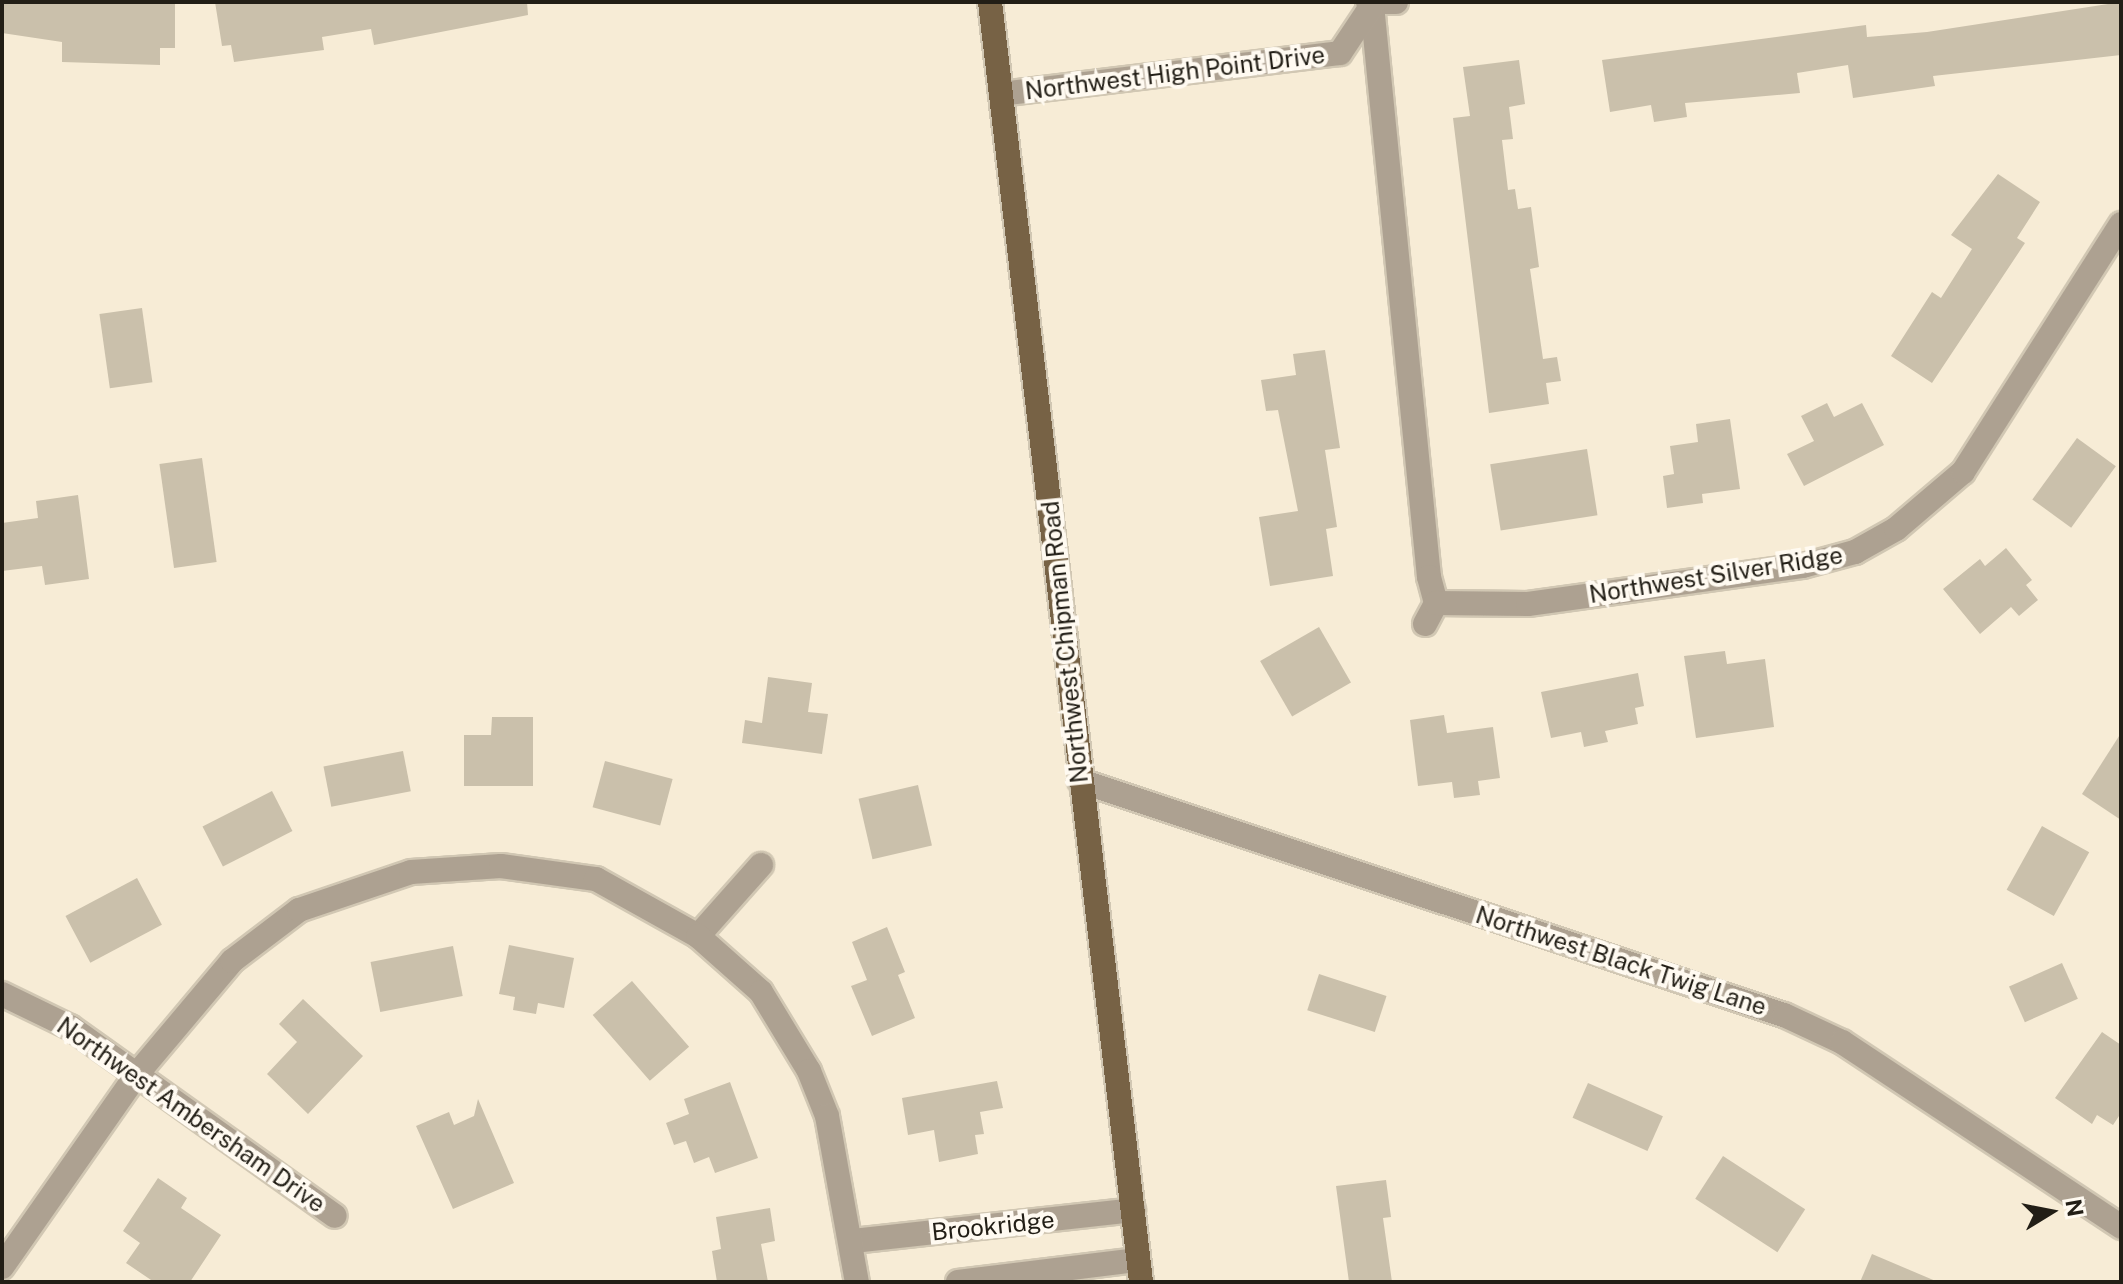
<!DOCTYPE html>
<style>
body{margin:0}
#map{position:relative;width:2123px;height:1284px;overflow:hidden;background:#f7ecd6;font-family:"Public Sans",sans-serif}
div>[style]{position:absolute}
.building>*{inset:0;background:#cac0ab;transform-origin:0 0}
.roads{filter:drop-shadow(2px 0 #d1c7b3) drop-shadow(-2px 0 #d1c7b3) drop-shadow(0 2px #d1c7b3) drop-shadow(0 -2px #d1c7b3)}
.minor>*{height:24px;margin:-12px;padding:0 12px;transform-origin:12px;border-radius:12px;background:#ada191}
.major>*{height:24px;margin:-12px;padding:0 12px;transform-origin:12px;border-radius:12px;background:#776245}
span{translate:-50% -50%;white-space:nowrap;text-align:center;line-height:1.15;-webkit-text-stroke:8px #fffaf1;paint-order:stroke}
.street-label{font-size:24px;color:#221e16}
.frame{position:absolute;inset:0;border:4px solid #221e16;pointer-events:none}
.north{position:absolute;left:2011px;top:1172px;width:80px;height:80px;-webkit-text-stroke:6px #fffaf1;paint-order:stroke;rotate:80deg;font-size:22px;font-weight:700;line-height:32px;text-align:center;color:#221e16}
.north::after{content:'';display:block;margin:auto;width:28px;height:36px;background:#221e16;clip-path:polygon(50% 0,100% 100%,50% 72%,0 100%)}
</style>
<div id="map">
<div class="building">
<i style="clip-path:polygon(2px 2px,175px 2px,175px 48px,160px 48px,160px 65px,62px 62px,62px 42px,2px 33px)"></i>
<i style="clip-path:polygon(215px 2px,527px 2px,528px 15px,374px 45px,371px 29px,322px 37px,324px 50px,234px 62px,231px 45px,222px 46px)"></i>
<i style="clip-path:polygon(2121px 2px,2121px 55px,1933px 76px,1935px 86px,1853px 98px,1848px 65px,1797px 73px,1800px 93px,1685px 103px,1687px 117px,1654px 122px,1651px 105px,1610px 112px,1602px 60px,1866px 25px,1867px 37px,1927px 32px)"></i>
<i style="clip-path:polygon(1519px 60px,1525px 104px,1509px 107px,1513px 139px,1502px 140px,1508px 190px,1515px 189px,1518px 209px,1531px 207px,1539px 267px,1530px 269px,1543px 359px,1557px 357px,1561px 381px,1546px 383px,1549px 404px,1489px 413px,1453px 118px,1470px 116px,1463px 67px)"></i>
<i style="clip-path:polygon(1998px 174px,2040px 202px,2017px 238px,2025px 243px,1932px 383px,1891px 356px,1932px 292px,1941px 298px,1972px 249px,1951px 235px)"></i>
<i style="left:142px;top:308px;width:75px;height:43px;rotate:82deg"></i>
<i style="clip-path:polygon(1325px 350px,1340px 448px,1325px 450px,1337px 527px,1326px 529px,1333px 576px,1270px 586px,1259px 517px,1298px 511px,1278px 410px,1266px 411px,1261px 380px,1296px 375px,1293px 354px)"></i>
<i style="clip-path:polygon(1827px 403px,1834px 417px,1862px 403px,1884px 445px,1804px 486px,1787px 454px,1814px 441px,1801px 416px)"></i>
<i style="clip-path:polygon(1730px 419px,1740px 489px,1702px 494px,1703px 503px,1667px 508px,1663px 476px,1674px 474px,1670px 446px,1698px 442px,1696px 424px)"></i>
<i style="left:2077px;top:438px;width:48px;height:76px;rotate:36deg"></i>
<i style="left:1587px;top:449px;width:67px;height:98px;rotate:81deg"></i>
<i style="left:202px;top:458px;width:105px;height:43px;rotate:82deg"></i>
<i style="clip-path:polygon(78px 495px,89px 579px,45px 585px,42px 566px,2px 571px,2px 523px,38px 518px,36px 501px)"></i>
<i style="clip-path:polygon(2006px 548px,2032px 580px,2026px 585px,2038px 600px,2019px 616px,2011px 607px,1980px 634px,1943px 589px,1980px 559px,1985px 566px)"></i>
<i style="left:1319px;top:627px;width:64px;height:68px;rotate:60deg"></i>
<i style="clip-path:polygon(1725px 651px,1727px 664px,1765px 659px,1774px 727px,1696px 738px,1684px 656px)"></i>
<i style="clip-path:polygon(1638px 673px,1644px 706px,1635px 708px,1638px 724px,1605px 731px,1608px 742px,1584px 747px,1581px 732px,1551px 738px,1541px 692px)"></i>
<i style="clip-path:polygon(768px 677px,812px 683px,808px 712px,828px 714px,822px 754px,742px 743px,745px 720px,762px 723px)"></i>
<i style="clip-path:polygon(1444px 715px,1447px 733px,1493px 727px,1500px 778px,1478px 781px,1480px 795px,1454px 798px,1452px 782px,1418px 786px,1410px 720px)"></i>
<i style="clip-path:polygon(492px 717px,533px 717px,533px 786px,464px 786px,464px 735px,491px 735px)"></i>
<i style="clip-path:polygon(2121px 733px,2121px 820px,2082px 794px)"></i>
<i style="left:403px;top:751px;width:41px;height:81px;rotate:79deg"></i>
<i style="left:605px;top:761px;width:70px;height:48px;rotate:15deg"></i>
<i style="left:918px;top:785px;width:62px;height:61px;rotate:77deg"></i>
<i style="left:272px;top:791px;width:45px;height:78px;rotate:63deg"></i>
<i style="left:2042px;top:826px;width:54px;height:73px;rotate:29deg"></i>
<i style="left:137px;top:878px;width:53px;height:81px;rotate:62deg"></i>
<i style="clip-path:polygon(887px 927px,905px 972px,898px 975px,915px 1018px,872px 1036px,851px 986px,867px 980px,852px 942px)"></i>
<i style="clip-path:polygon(509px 945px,574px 958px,564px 1008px,538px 1003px,536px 1014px,513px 1010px,515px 997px,499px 994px)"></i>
<i style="left:453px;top:946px;width:51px;height:84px;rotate:79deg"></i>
<i style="left:2062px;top:963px;width:39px;height:58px;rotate:66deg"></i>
<i style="left:1319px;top:974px;width:71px;height:38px;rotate:18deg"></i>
<i style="left:632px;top:981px;width:87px;height:52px;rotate:49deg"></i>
<i style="clip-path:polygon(303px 999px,363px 1056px,308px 1114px,267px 1074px,297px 1042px,279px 1024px)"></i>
<i style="clip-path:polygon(2102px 1032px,2121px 1045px,2121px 1113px,2113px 1125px,2097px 1115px,2092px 1124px,2055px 1098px)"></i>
<i style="clip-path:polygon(997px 1081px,1003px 1108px,980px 1112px,984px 1134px,975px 1135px,978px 1154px,939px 1162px,934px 1130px,908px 1135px,902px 1098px)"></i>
<i style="clip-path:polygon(730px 1082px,758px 1158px,715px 1173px,709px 1157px,694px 1163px,686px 1141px,674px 1145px,666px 1123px,689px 1114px,684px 1099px)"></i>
<i style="left:1588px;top:1083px;width:82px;height:38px;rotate:24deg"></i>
<i style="clip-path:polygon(478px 1099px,514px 1183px,453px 1209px,416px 1126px,449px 1112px,454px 1125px,474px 1116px)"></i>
<i style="left:1723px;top:1156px;width:98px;height:51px;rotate:33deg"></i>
<i style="clip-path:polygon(158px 1178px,187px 1198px,181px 1208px,221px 1235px,190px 1282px,154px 1282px,126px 1263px,140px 1243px,123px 1231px)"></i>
<i style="clip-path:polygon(1386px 1180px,1391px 1217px,1383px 1218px,1392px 1282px,1349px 1282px,1336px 1186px)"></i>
<i style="clip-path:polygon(770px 1208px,775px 1241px,761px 1244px,768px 1282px,717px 1282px,712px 1251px,721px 1249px,716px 1217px)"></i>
<i style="clip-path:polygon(1872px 1254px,1938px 1282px,1860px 1282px)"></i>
</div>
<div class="roads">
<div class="minor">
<i style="left:1368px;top:2px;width:28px"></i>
<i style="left:1372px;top:5px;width:575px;rotate:84.31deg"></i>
<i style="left:1429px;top:577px;width:27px;rotate:75deg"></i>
<i style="left:1001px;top:94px;width:341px;rotate:-6.9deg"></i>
<i style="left:1340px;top:53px;width:58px;rotate:-56.3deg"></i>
<i style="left:1425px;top:624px;width:24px;rotate:-62deg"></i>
<i style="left:1436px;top:603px;width:92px;rotate:0.6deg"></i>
<i style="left:1528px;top:604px;width:278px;rotate:-7.9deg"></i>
<i style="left:1803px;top:566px;width:54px;rotate:-15.1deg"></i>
<i style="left:1855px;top:552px;width:47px;rotate:-29.3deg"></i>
<i style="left:1896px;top:529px;width:88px;rotate:-40.4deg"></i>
<i style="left:1963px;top:472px;width:294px;rotate:-57.5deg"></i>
<i style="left:1080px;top:781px;width:742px;rotate:18.39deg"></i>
<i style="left:1784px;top:1015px;width:64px;rotate:25deg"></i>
<i style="left:1842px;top:1042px;width:335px;rotate:33.5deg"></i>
<i style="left:698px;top:936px;width:95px;rotate:-48.4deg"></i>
<i style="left:2px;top:994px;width:76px;rotate:25.9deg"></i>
<i style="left:70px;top:1027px;width:325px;rotate:35.5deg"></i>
<i style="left:853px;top:1241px;width:282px;rotate:-6.3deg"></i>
<i style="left:2px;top:1267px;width:236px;rotate:-55deg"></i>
<i style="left:137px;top:1074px;width:148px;rotate:-49.9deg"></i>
<i style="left:232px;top:961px;width:84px;rotate:-37.3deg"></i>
<i style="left:299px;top:910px;width:118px;rotate:-18.7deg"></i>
<i style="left:411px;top:872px;width:90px;rotate:-3.8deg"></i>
<i style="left:501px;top:866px;width:96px;rotate:7.8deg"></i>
<i style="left:596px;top:879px;width:117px;rotate:29.2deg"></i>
<i style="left:698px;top:936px;width:84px;rotate:41.6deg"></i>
<i style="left:761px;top:992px;width:92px;rotate:58.7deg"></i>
<i style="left:809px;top:1071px;width:48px;rotate:68.2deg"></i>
<i style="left:827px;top:1116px;width:169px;rotate:79.8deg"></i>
<i style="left:958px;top:1282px;width:181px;rotate:-7deg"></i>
</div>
<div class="major">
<i style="left:990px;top:2px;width:1289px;rotate:83.27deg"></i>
</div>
</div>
<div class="street-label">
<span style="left:1175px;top:73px;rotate:-7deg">Northwest High Point Drive</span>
<span style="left:1716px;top:575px;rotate:-9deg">Northwest Silver Ridge</span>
<span style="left:1065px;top:642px;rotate:-96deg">Northwest Chipman Road</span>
<span style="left:1621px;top:961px;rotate:18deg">Northwest Black Twig Lane</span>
<span style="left:191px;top:1115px;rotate:35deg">Northwest Ambersham Drive</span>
<span style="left:993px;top:1226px;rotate:-6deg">Brookridge</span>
</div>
<div class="frame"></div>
<div class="north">N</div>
</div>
